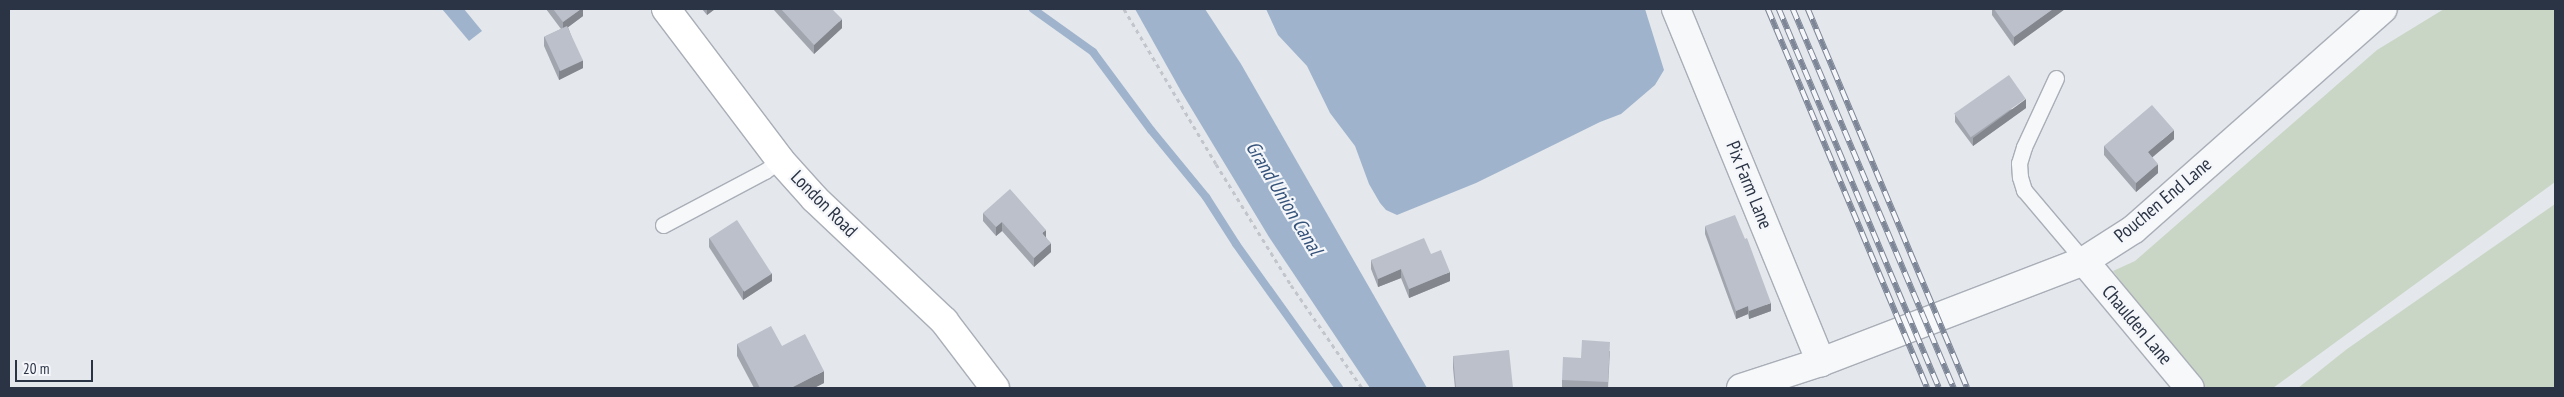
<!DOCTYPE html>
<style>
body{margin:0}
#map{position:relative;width:2564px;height:397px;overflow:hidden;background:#e4e7ec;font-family:"PT Sans Narrow",sans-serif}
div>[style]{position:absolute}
.green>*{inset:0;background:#c9d6c5}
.water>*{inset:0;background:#9fb4cc}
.stream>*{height:8px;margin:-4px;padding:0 4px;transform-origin:4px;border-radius:4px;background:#9fb4cc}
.path>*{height:3px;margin-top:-1.5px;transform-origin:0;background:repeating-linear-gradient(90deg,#c2c5cb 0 4px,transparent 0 8px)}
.roads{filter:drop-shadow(1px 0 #a9aeb7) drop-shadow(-1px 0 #a9aeb7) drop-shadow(0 1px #a9aeb7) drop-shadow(0 -1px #a9aeb7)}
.lane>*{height:15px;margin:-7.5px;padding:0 7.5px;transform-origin:7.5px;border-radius:7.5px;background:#f7f8fa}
.street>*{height:28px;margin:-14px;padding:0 14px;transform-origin:14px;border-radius:14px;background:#f7f8fa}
.primary>*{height:28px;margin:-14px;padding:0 14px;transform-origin:14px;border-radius:14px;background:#fff}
.rail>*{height:5.5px;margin-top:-2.75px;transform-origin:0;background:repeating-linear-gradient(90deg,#f4f6f9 0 11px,#7d8696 0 22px);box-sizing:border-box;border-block:1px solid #7d8696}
.wall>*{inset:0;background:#a1a5ae}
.shaded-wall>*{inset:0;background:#83868d}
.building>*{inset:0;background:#bbc0ca;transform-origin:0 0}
span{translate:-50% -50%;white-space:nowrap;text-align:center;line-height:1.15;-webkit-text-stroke:4.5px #f4f6f9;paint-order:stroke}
.street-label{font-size:19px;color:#2b3445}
.water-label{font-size:20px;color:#34527a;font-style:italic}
.frame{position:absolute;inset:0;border:10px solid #2b3445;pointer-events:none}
.scale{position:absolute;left:15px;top:360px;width:78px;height:22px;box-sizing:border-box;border:2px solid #2b3445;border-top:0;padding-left:6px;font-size:15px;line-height:18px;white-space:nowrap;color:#2b3445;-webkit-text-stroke:4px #f4f6f9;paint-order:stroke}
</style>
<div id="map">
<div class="green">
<i style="clip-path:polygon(2444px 9px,2555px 9px,2555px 182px,2273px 388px,2201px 388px,2113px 271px,2135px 261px,2377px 50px)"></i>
<i style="clip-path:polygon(2555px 204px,2555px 388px,2298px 388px,2347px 349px)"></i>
</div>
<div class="water">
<i style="clip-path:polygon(442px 9px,464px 9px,482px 31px,469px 41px)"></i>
<i style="clip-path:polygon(1135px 9px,1205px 9px,1241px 64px,1427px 388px,1370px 388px,1269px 237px,1182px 93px)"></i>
<i style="clip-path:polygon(1266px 9px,1645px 9px,1664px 70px,1655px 85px,1621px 114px,1600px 122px,1476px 183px,1397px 215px,1386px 210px,1380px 203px,1369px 184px,1355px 146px,1330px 113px,1307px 66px,1278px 35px)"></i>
</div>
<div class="stream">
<i style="left:1033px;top:9px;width:74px;rotate:35.6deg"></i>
<i style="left:1093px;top:52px;width:97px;rotate:53.4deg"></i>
<i style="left:1151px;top:130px;width:87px;rotate:50.6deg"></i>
<i style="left:1206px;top:197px;width:56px;rotate:57.4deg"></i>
<i style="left:1236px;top:244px;width:177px;rotate:54.4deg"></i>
</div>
<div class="path">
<i style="left:1124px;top:9px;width:180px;rotate:59.3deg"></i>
<i style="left:1216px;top:164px;width:142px;rotate:58.2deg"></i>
<i style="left:1291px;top:285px;width:125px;rotate:55.4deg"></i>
</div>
<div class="roads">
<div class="lane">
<i style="left:2056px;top:78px;width:76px;rotate:114.9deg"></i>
<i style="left:2024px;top:147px;width:17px;rotate:107deg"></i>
<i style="left:2019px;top:163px;width:14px;rotate:86deg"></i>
<i style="left:2020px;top:177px;width:14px;rotate:73deg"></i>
<i style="left:2024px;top:190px;width:93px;rotate:49.8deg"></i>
<i style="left:663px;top:225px;width:115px;rotate:-27.9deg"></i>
<i style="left:765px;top:171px;width:19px;rotate:-36deg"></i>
</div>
<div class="street">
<i style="left:1676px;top:9px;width:382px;rotate:67.7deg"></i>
<i style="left:2084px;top:261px;width:165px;rotate:50.2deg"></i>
<i style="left:1741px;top:388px;width:84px;rotate:-18deg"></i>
<i style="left:1821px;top:362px;width:282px;rotate:-21deg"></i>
<i style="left:2084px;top:261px;width:59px;rotate:-32.6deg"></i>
<i style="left:2134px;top:229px;width:332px;rotate:-41.5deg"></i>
</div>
<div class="primary">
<i style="left:666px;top:9px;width:189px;rotate:52.9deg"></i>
<i style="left:780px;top:160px;width:52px;rotate:48.1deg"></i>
<i style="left:815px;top:199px;width:178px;rotate:43.4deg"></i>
<i style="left:944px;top:321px;width:84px;rotate:52.7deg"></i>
</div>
</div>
<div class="rail">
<i style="left:1768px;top:9px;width:411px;rotate:67.2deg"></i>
<i style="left:1779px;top:9px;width:411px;rotate:67.1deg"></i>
<i style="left:1793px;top:9px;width:412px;rotate:67deg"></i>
<i style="left:1808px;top:9px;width:411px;rotate:67.2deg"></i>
</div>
<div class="wall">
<i style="clip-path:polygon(546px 9px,583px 9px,583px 16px,568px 27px,583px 68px,559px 80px,544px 46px,544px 37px,561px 29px)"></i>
<i style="clip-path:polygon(702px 9px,715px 9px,707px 15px)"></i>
<i style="clip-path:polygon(773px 9px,832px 9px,842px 28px,814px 54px)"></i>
<i style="clip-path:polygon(1992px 9px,2065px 9px,2014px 46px,1992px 15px)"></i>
<i style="clip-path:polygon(2026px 108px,1973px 146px,1955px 122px,1955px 114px)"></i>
<i style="clip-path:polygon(2174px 139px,2152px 157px,2158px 173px,2136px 192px,2104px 155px,2104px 146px)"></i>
<i style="clip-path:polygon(983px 213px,1046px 237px,1051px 252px,1034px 267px,1002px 231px,996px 236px,983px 221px)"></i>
<i style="clip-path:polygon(1705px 226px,1771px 311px,1749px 319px,1748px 314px,1736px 319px,1705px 234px)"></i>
<i style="clip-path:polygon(709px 238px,772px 281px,743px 300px,709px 247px)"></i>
<i style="clip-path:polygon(1431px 254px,1450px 281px,1409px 298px,1401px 278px,1378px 287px,1371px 269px,1371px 260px)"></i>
<i style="clip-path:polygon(737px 344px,782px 346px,824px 383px,814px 388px,754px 388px,737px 356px)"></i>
<i style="clip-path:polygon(1610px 351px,1608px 388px,1562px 388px,1562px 380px,1581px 358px)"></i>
<i style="clip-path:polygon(1453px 356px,1513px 388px,1455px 388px,1453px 368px)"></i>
</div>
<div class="shaded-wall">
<i style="clip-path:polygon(581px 9px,583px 9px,583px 16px,563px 31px,563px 22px)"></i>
<i style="clip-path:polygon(707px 9px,715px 9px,707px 15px)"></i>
<i style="clip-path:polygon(2053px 9px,2065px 9px,2014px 46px,2014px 37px)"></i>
<i style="clip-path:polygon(842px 19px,842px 28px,814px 54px,814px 45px)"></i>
<i style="clip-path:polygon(583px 60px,583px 68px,559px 80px,559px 71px)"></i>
<i style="clip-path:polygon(2026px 99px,2026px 108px,1973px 146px,1973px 138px)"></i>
<i style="clip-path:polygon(2174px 130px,2174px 139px,2148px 161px,2148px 152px)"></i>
<i style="clip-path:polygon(2158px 164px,2158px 173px,2136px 192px,2136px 183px)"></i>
<i style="clip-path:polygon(1002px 222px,1002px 231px,996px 236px,996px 227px)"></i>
<i style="clip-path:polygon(1046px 230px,1046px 239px,1042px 233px)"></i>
<i style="clip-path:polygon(1051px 243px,1051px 252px,1034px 267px,1034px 258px)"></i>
<i style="clip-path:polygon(1401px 269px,1401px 278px,1378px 287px,1378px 279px)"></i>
<i style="clip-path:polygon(1450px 272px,1450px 281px,1409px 298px,1409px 289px)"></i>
<i style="clip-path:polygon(772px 273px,772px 281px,743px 300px,743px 291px)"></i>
<i style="clip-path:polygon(1771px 303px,1771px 311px,1749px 319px,1749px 311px)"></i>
<i style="clip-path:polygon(1748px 306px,1748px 314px,1736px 319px,1736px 311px)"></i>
<i style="clip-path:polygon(824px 371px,824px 383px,814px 388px,791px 388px)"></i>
</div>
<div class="building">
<i style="clip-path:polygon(553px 9px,581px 9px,563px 22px)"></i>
<i style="clip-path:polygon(781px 9px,832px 9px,842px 19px,814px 45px)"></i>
<i style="clip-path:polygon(1994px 9px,2053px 9px,2014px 37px)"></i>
<i style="left:567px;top:26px;width:38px;height:25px;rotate:65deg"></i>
<i style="left:2009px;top:75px;width:29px;height:67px;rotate:55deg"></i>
<i style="clip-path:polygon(2152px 105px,2174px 130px,2148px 152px,2158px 164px,2136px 183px,2104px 146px)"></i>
<i style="clip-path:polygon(1010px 189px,1046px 230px,1042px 233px,1051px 243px,1034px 258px,1002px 222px,996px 227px,983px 213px)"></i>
<i style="clip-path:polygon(1735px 215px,1745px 239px,1747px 238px,1771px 303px,1749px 311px,1748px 306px,1736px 311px,1705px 226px)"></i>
<i style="left:737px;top:220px;width:64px;height:33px;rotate:57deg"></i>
<i style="clip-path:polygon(1424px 238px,1431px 254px,1441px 250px,1450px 272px,1409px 289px,1401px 269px,1378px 279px,1371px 260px)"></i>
<i style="clip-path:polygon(771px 326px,782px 346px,805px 334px,824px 371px,791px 388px,760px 388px,737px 344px)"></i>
<i style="clip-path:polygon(1582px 340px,1610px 342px,1608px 382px,1562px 380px,1563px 357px,1581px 358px)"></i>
<i style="clip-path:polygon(1509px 350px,1513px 388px,1456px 388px,1453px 356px)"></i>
</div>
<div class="street-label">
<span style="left:1749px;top:185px;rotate:68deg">Pix Farm Lane</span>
<span style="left:2163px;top:200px;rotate:-40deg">Pouchen End Lane</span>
<span style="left:824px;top:204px;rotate:45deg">London Road</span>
<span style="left:2137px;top:325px;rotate:50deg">Chaulden Lane</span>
</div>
<div class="water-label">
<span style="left:1284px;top:198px;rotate:59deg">Grand Union Canal</span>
</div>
<div class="frame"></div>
<div class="scale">20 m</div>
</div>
